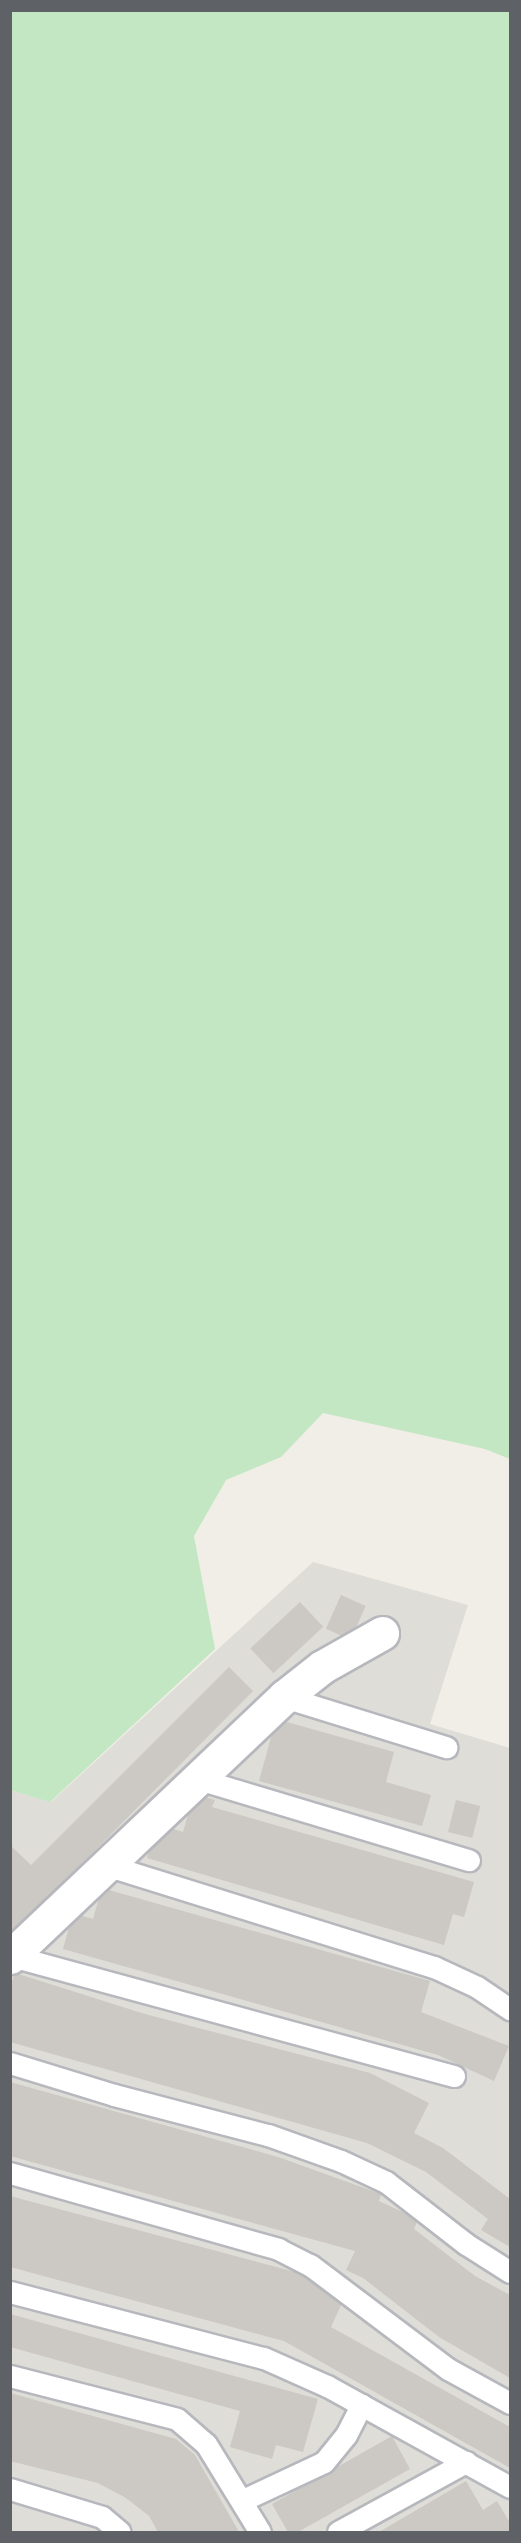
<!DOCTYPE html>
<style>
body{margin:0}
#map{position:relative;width:521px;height:2543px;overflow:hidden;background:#f0eee6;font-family:Raleway,sans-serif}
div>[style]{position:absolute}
.industrial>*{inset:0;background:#dfddd8}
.green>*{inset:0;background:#c3e7c3}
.building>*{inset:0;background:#ccc8c3;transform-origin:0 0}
.roads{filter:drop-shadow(2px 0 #b6b8bd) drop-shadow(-2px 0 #b6b8bd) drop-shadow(0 2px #b6b8bd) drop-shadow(0 -2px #b6b8bd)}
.lane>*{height:21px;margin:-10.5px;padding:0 10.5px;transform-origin:10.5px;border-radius:10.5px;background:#fff}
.street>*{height:33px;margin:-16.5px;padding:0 16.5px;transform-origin:16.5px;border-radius:16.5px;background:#fff}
span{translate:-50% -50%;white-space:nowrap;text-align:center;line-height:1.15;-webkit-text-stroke:5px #fff;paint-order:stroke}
.frame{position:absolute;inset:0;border:12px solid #5e6166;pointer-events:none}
</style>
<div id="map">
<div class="industrial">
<i style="clip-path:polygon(313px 1562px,468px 1605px,430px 1724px,510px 1748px,510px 2532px,11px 2532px,10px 1790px,51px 1802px)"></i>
</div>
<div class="green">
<i style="clip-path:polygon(11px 10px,510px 11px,510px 1459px,485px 1449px,323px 1413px,281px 1457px,226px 1480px,194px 1536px,215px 1649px,50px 1802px,10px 1790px)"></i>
</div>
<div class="building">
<i style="left:341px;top:1595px;width:27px;height:37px;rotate:24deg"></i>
<i style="left:300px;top:1602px;width:34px;height:68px;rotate:47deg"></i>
<i style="clip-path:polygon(229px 1667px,253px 1691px,10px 1936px,10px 1845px,31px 1865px)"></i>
<i style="clip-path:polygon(276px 1719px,394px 1752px,386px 1782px,431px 1795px,422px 1826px,259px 1781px)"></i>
<i style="clip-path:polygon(194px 1794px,215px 1800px,212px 1807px,474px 1882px,464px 1917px,453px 1914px,444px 1945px,147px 1858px,157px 1824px,183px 1832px)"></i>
<i style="left:456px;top:1800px;width:25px;height:33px;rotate:14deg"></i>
<i style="clip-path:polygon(102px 1888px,430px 1981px,421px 2012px,509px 2046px,494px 2081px,438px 2055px,63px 1949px,73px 1913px,93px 1919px)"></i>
<i style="clip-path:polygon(15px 1973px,145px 2014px,370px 2073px,429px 2103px,414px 2133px,443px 2148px,510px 2199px,510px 2247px,481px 2230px,488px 2219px,426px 2172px,367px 2143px,10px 2042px,10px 1987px)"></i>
<i style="clip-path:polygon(10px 2082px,278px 2157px,381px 2194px,379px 2201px,418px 2219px,414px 2229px,475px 2276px,510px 2295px,510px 2378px,439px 2337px,363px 2278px,346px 2270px,355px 2251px,10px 2156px)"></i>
<i style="clip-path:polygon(10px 2196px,310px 2276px,342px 2303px,331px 2327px,510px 2427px,510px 2468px,284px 2341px,10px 2267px)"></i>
<i style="clip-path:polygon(10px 2314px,318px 2399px,303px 2452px,276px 2445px,272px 2459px,230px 2447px,240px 2411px,10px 2347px)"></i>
<i style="clip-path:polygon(10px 2393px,176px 2439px,195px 2455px,239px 2532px,158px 2532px,149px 2516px,126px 2498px,98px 2483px,10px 2461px)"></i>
<i style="clip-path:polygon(392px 2436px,410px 2469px,298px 2532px,288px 2532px,272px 2504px)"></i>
<i style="clip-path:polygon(466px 2481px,483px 2510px,497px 2501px,510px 2523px,510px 2532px,379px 2532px)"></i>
</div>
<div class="roads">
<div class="lane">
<i style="left:284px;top:1697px;width:170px;rotate:17.2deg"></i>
<i style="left:195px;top:1778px;width:286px;rotate:16.7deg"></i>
<i style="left:106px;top:1865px;width:343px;rotate:17.3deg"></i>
<i style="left:434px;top:1967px;width:47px;rotate:24.9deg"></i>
<i style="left:477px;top:1987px;width:40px;rotate:34deg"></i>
<i style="left:12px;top:1956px;width:458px;rotate:15.2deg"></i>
<i style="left:10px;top:2063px;width:109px;rotate:17.1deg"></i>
<i style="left:114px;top:2095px;width:159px;rotate:14.6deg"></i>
<i style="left:268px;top:2135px;width:77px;rotate:19.6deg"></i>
<i style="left:341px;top:2161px;width:50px;rotate:25deg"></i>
<i style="left:386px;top:2182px;width:101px;rotate:37.8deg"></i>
<i style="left:466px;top:2244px;width:52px;rotate:32.5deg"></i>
<i style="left:10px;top:2173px;width:279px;rotate:15.8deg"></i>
<i style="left:278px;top:2249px;width:36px;rotate:27deg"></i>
<i style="left:310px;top:2265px;width:173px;rotate:37deg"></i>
<i style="left:448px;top:2369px;width:71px;rotate:28.7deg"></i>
<i style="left:10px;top:2292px;width:262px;rotate:14.6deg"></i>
<i style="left:264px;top:2358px;width:69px;rotate:24deg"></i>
<i style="left:327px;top:2386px;width:209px;rotate:28.9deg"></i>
<i style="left:10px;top:2376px;width:172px;rotate:14.4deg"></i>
<i style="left:177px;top:2419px;width:38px;rotate:41deg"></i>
<i style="left:206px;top:2444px;width:103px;rotate:58.5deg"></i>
<i style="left:10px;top:2489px;width:96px;rotate:16.9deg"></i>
<i style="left:102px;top:2517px;width:23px;rotate:40deg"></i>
<i style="left:243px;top:2500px;width:89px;rotate:-25.1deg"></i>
<i style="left:324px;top:2462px;width:35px;rotate:-51deg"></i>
<i style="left:346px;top:2435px;width:34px;rotate:-63deg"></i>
<i style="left:338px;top:2532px;width:146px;rotate:-28.7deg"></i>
</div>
<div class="street">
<i style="left:10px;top:1957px;width:378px;rotate:-43.5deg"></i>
<i style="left:284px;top:1697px;width:48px;rotate:-38.3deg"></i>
<i style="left:322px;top:1667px;width:69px;rotate:-29.5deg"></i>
</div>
</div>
<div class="frame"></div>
</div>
